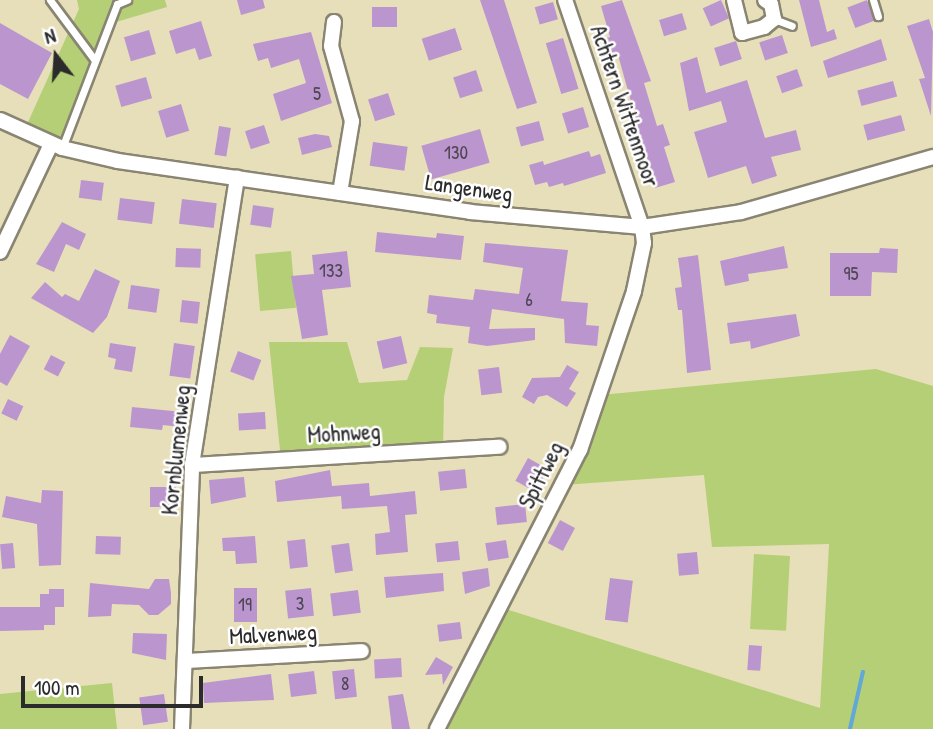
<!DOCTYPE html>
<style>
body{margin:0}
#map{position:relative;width:933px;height:729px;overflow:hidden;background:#e7dfb9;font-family:"Patrick Hand",sans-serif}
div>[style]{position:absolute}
.green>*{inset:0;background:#b4cf75;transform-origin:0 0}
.stream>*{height:3.5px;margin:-1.75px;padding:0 1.75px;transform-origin:1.75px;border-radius:1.75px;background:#61a7d7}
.building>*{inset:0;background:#bb96ce;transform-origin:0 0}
.roads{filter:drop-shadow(2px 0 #898572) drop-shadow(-2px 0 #898572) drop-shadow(0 2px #898572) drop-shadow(0 -2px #898572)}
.lane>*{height:7px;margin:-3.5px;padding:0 3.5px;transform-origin:3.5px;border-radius:3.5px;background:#fff}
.street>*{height:14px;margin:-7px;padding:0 7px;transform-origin:7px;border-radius:7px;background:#fff}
span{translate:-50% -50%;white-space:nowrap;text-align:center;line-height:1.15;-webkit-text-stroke:5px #fff;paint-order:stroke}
.number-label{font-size:19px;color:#4f4654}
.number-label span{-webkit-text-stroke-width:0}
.street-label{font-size:23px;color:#2b2b2b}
.north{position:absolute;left:21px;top:21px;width:70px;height:70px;-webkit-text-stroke:5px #fff;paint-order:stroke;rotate:343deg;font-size:19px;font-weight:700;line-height:28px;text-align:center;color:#2b2b2b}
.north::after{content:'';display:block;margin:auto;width:24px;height:32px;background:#2b2b2b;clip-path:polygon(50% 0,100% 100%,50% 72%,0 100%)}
.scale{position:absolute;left:21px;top:676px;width:182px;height:32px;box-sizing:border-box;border:4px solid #2b2b2b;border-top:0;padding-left:9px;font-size:21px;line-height:24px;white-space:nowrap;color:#2b2b2b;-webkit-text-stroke:5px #fff;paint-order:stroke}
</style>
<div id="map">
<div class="green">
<i style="clip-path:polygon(77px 0,165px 0,167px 7px,116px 22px,58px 146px,24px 131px,79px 9px)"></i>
<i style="left:291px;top:251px;width:57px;height:36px;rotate:85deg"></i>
<i style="clip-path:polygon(269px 342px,347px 342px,359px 383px,407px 380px,420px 347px,453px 348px,444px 397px,443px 450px,281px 460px)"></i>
<i style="clip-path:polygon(876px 369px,933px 386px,933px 729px,437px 729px,499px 607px,820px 708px,829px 544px,712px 547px,704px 475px,563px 485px,600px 395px)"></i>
<i style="left:754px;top:554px;width:36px;height:75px;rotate:3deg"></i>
<i style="clip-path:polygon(112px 683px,117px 729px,0 729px,0 694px)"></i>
</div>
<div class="stream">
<i style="left:850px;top:729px;width:58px;rotate:-77.2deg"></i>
</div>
<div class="building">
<i style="clip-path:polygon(237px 0,263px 0,265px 8px,241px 15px)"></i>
<i style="clip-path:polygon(480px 0,504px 0,537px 103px,517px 109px)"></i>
<i style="clip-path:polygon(622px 0,651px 81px,644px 83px,657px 126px,663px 124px,670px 145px,664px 147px,675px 182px,655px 188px,618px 55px,609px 58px,603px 39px,610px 37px,601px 6px)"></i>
<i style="left:721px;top:0;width:20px;height:20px;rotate:66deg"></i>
<i style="clip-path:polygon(799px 0,819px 0,827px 32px,834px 29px,837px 39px,811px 47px)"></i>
<i style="left:867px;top:0;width:22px;height:21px;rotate:69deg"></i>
<i style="left:553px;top:2px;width:18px;height:19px;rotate:74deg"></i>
<i style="left:372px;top:7px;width:25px;height:20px"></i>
<i style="left:682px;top:13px;width:17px;height:24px;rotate:73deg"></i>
<i style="clip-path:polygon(929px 19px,933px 32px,931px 116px,919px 79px,925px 78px,907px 26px)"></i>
<i style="clip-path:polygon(201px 21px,212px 56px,199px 60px,195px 48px,176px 54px,169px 31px)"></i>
<i style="clip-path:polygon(0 23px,52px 53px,28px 99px,0 84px)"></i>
<i style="left:455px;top:28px;width:23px;height:35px;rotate:72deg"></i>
<i style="left:149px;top:30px;width:25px;height:26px;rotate:74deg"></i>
<i style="clip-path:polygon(311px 32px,332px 103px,281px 121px,273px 94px,306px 83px,299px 59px,271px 68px,268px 58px,258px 61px,253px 44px)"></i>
<i style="left:782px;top:35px;width:19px;height:24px;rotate:72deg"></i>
<i style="left:563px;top:38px;width:53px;height:18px;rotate:73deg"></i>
<i style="clip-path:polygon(881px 39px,887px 60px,828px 78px,823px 61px)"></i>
<i style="left:736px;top:41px;width:19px;height:23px;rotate:72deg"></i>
<i style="clip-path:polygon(697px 57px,706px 93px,747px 80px,765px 138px,796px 130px,801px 150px,771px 157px,777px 176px,752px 184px,746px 166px,708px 178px,694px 132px,727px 122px,721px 101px,689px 111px,680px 63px)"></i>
<i style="left:797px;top:69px;width:18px;height:22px;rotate:71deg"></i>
<i style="left:476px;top:70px;width:22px;height:24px;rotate:72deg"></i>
<i style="left:146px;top:77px;width:22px;height:32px;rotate:74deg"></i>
<i style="left:893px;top:81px;width:16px;height:37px;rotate:75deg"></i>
<i style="left:388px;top:93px;width:23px;height:21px;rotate:72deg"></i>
<i style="left:181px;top:104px;width:28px;height:24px;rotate:73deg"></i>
<i style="left:583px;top:107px;width:21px;height:22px;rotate:73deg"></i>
<i style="left:901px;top:115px;width:16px;height:39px;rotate:75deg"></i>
<i style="left:539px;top:121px;width:20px;height:24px;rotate:75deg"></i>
<i style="left:264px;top:125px;width:19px;height:20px;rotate:72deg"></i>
<i style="left:219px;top:126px;width:12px;height:29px;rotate:9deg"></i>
<i style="left:480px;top:129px;width:35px;height:61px;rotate:74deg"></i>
<i style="clip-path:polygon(315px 134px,329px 136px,332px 147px,302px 155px,298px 138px)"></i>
<i style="left:373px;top:142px;width:35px;height:24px;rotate:8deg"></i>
<i style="clip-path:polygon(589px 151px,591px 157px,600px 154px,606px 173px,564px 186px,563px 183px,549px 187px,547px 182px,535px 185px,529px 165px,543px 161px,544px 165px)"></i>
<i style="left:81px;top:180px;width:23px;height:18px;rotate:7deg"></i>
<i style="left:120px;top:198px;width:35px;height:22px;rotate:7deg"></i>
<i style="left:182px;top:199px;width:35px;height:25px;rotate:7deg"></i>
<i style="left:253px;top:205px;width:21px;height:20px;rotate:8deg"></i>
<i style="clip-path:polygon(62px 222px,86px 234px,79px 250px,66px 244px,54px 272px,36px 264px)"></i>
<i style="clip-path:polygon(377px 232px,436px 238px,437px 233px,464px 236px,461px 260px,375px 252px)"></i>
<i style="clip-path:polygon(485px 243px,568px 250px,561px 301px,588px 303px,586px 325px,599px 326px,597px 346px,565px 343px,564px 319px,492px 309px,489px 329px,535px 328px,535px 340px,487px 346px,468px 343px,470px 327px,436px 323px,437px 315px,427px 313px,429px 295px,473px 300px,475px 289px,519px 294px,523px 268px,483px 262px)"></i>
<i style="clip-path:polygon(784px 246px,788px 268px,748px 274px,749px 281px,725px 286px,720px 261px)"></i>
<i style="left:176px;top:248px;width:25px;height:19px;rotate:2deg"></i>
<i style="clip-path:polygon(880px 248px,898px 249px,897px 273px,872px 272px,871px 296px,830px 296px,830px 253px,879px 253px)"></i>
<i style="clip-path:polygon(347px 251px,351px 287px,322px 290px,328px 335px,302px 339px,291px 276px,314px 274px,312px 255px)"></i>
<i style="clip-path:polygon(698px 255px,711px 370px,687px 373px,682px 310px,678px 310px,675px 288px,682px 287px,678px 258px)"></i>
<i style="clip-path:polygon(95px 269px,120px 281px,107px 317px,93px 333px,31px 298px,45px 282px,62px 297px,65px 294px,79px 301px)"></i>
<i style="left:131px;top:285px;width:29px;height:24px;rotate:8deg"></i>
<i style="left:182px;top:300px;width:18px;height:22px;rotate:6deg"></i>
<i style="clip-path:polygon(796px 314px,800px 336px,751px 349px,750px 341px,730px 344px,727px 323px)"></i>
<i style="clip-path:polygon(10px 335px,30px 346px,7px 386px,0 382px,0 354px)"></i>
<i style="left:401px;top:336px;width:28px;height:25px;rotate:77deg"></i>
<i style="clip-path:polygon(110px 343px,136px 347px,132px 372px,114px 369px,116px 359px,108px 357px)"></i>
<i style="left:174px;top:343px;width:21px;height:33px;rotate:8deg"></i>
<i style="left:238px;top:351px;width:25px;height:22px;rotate:21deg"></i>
<i style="left:51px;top:355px;width:16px;height:16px;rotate:27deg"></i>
<i style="clip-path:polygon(567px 365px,579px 372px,569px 389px,576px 393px,567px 407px,547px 395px,538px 397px,534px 404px,522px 397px,532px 378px,560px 377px)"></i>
<i style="left:499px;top:367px;width:26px;height:21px;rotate:83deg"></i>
<i style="left:8px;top:399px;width:17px;height:16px;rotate:25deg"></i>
<i style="clip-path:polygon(132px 407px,183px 412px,181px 427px,163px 425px,162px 430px,130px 427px)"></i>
<i style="left:265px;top:412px;width:17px;height:27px;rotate:87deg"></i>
<i style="left:528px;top:458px;width:23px;height:26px;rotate:29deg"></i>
<i style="left:465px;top:469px;width:19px;height:27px;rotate:84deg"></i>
<i style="clip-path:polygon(330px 470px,332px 486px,369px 483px,370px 496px,415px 491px,417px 514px,405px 515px,408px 552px,376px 555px,375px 534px,390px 532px,387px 506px,342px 509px,341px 496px,277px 502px,275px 481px)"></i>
<i style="clip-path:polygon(244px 477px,246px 497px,211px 504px,209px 480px)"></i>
<i style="left:176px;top:487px;width:20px;height:26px;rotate:90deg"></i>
<i style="clip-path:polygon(42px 490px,63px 491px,61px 565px,39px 566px,37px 524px,2px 517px,6px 496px,41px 503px)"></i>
<i style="left:525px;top:504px;width:18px;height:30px;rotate:84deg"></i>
<i style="left:560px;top:520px;width:17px;height:26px;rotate:28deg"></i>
<i style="left:96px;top:536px;width:25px;height:18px;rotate:2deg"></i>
<i style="clip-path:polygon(255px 536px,257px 563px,236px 564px,235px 551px,223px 551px,222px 538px)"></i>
<i style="left:305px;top:539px;width:28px;height:18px;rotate:84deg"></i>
<i style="left:506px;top:540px;width:18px;height:21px;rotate:81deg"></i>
<i style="left:458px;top:541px;width:19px;height:23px;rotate:84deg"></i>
<i style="left:13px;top:543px;width:25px;height:13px;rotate:85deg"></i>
<i style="left:349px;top:543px;width:28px;height:18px;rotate:82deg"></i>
<i style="left:697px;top:552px;width:22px;height:20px;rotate:85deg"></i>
<i style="clip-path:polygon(488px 568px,490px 586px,465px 594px,462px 572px)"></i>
<i style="clip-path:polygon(443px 573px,444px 591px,386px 598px,384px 577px)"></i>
<i style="left:610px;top:578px;width:23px;height:42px;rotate:7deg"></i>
<i style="clip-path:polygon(155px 579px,169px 579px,171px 593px,171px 604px,158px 615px,149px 615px,139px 605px,112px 604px,111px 616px,88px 617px,90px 583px,149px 589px)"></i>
<i style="left:234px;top:588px;width:23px;height:34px"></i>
<i style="left:311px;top:588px;width:28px;height:26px;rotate:84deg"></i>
<i style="clip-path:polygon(49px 589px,64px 589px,64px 607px,55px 607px,55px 625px,44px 625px,44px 630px,0 631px,0 607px,40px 607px,40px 594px,49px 594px)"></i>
<i style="left:358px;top:590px;width:23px;height:28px;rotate:83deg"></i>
<i style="left:460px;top:622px;width:17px;height:23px;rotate:83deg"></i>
<i style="clip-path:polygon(133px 633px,167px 634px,166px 660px,132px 653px)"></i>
<i style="left:749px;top:645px;width:13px;height:25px;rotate:4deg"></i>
<i style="clip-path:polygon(436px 657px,453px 667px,443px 685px,442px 674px,425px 675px)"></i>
<i style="left:401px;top:658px;width:19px;height:27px;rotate:87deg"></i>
<i style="left:354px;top:669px;width:28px;height:22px;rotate:84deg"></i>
<i style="left:314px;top:671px;width:23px;height:26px;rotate:83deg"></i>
<i style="clip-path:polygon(271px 674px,274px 700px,204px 703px,203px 683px)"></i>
<i style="left:164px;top:694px;width:28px;height:25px;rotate:82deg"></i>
<i style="clip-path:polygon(403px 694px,410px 729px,392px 729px,388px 696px)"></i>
</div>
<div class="roads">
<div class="lane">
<i style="left:50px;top:0;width:74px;rotate:53.3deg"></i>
<i style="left:873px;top:0;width:17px;rotate:73deg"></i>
<i style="left:774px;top:19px;width:19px;rotate:21deg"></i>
<i style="left:62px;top:148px;width:154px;rotate:-69.1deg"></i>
<i style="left:117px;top:4px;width:11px;rotate:-22deg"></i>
</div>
<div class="street">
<i style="left:734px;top:0;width:34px;rotate:76deg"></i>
<i style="left:742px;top:33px;width:23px;rotate:-15deg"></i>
<i style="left:764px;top:27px;width:13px;rotate:-39deg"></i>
<i style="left:774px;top:19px;width:15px;rotate:-101deg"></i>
<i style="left:771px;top:4px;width:7px;rotate:-146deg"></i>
<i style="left:334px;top:22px;width:24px;rotate:97deg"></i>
<i style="left:331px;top:46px;width:78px;rotate:74.4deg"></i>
<i style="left:352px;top:121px;width:73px;rotate:99.5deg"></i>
<i style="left:0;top:120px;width:68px;rotate:24.3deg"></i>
<i style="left:62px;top:148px;width:57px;rotate:13.1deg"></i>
<i style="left:118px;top:161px;width:356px;rotate:8.2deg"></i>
<i style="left:470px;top:212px;width:173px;rotate:5deg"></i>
<i style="left:642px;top:227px;width:100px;rotate:-8.6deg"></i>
<i style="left:741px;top:212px;width:200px;rotate:-16deg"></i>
<i style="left:0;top:252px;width:119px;rotate:-64.7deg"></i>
<i style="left:192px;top:465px;width:308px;rotate:-3.4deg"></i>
<i style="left:185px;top:661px;width:177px;rotate:-3.2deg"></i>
<i style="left:182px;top:729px;width:264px;rotate:-87.8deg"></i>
<i style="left:192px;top:465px;width:291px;rotate:-81.1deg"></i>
<i style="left:437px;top:729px;width:314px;rotate:-62.9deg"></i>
<i style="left:580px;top:450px;width:168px;rotate:-71.2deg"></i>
<i style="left:634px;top:291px;width:49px;rotate:-78.2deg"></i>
<i style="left:644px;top:243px;width:16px;rotate:-97deg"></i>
<i style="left:642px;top:227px;width:240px;rotate:-108.7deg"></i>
</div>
</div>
<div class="number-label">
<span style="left:317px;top:94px">5</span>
<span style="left:456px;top:153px">130</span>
<span style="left:331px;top:271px">133</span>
<span style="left:851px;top:274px">95</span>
<span style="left:529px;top:300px">6</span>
<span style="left:300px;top:604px">3</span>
<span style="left:245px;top:605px">19</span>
<span style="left:345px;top:684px">8</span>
</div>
<div class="street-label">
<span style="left:625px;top:106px;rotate:71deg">Achtern Wittenmoor</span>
<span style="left:469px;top:188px;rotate:8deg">Langenweg</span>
<span style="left:344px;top:433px;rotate:-3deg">Mohnweg</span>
<span style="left:176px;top:450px;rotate:-84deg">Kornblumenweg</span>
<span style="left:541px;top:475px;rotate:-63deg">Spittweg</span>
<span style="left:273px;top:634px;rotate:-3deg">Malvenweg</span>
</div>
<div class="north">N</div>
<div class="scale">100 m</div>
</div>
